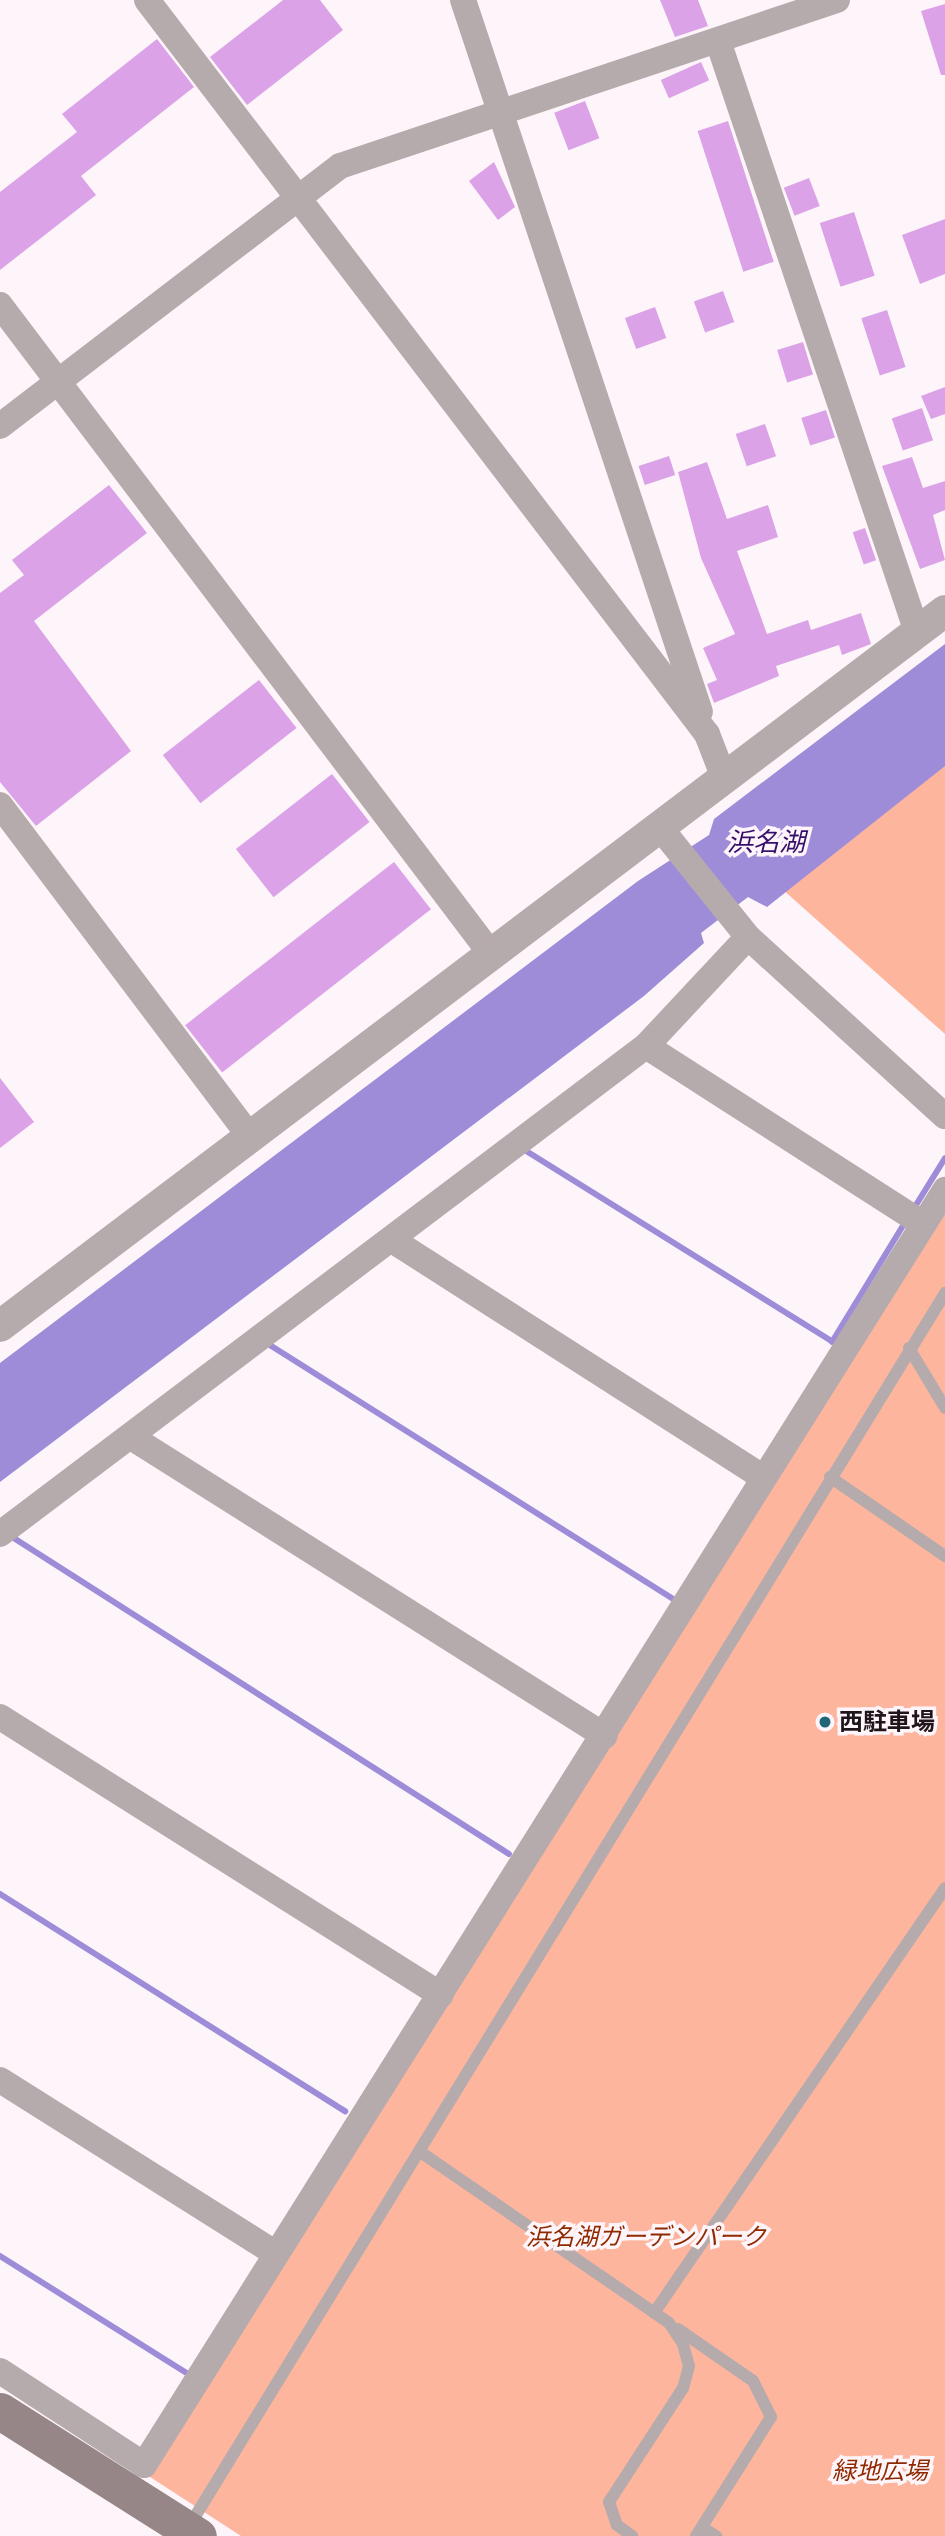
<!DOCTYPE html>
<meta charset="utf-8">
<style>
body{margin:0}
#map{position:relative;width:945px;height:2536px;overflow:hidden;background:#fef5fa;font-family:"Crimson Pro","Noto Sans JP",serif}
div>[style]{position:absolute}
.green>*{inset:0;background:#feb59d}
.water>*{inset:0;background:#9f8cd9}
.stream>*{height:6px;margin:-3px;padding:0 3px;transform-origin:3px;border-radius:3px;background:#9f8cd9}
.building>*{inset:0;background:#dba2e7;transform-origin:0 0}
.service>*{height:12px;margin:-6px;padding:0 6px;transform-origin:6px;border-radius:6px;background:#b6abac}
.minor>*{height:26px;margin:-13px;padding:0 13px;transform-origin:13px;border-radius:13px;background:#b6abac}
.tertiary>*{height:32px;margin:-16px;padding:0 16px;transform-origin:16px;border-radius:16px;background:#b6abac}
.secondary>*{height:37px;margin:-18.5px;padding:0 18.5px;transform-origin:18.5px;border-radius:18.5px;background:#968687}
.minor-bridge>*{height:26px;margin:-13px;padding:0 13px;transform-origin:13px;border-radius:13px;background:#b6abac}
.dots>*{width:19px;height:19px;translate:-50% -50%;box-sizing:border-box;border:4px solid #fef5fa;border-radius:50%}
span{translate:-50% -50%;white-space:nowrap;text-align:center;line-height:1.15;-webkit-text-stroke:7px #fef5fa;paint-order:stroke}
.poi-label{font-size:24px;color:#1e161a;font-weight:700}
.left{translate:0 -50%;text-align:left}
.park-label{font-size:24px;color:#8f2a00;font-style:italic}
.water-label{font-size:26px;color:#350f6a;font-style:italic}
</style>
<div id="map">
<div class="green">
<i style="clip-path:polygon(945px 726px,945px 1034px,763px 872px)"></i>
<i style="clip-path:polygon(945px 1205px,945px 2536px,241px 2536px,144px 2473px)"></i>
</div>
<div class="water">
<i style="clip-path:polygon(945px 644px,945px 766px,767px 907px,748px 897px,701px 933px,704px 943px,644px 996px,0 1482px,0 1363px,638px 881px,709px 835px,714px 819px)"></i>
</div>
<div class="stream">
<i style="left:523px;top:1149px;width:369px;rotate:31.9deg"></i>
<i style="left:916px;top:1205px;width:55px;rotate:-58.3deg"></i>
<i style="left:265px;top:1342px;width:481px;rotate:32.2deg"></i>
<i style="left:832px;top:1342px;width:142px;rotate:-58.6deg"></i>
<i style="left:9px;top:1535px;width:593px;rotate:32.54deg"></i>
<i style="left:0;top:1894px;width:408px;rotate:32.2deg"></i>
<i style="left:0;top:2256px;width:224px;rotate:32.1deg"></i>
</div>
<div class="building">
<i style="clip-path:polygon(283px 0,320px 0,343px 30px,247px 105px,210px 57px)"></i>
<i style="clip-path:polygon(660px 0,698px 0,708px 26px,675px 37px)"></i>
<i style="clip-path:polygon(945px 4px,945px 75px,941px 75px,921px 11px)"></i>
<i style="clip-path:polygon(157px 39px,194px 87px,81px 176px,96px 195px,0 270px,0 192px,77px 132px,62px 114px)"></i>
<i style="left:701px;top:62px;width:20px;height:44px;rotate:66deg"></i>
<i style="left:585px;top:101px;width:40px;height:33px;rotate:69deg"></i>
<i style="left:728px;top:121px;width:148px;height:32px;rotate:72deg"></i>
<i style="clip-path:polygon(494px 162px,515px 207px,498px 220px,469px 181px)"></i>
<i style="left:809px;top:178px;width:30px;height:27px;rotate:69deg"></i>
<i style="left:854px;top:212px;width:67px;height:36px;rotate:72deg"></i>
<i style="clip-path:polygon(945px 219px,945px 274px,920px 284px,902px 235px)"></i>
<i style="left:723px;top:291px;width:33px;height:31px;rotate:70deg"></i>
<i style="left:655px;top:307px;width:33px;height:32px;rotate:70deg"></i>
<i style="left:887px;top:310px;width:60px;height:27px;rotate:72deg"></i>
<i style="left:803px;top:342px;width:34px;height:27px;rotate:73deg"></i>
<i style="clip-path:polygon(945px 387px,945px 414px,931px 419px,921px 396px)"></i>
<i style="left:922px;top:408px;width:34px;height:32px;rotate:71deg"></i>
<i style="left:826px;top:410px;width:29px;height:26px;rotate:72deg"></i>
<i style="left:765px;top:424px;width:34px;height:31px;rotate:71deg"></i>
<i style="left:669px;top:456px;width:20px;height:32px;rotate:72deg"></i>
<i style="clip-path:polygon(912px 457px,923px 488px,945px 481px,945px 510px,933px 515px,945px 560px,920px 569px,882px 466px)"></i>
<i style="clip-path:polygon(707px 462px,727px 519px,768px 505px,778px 537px,737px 551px,767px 634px,808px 620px,811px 630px,861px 613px,871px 644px,842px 655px,839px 645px,776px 666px,779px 676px,714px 703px,707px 684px,717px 680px,703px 648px,735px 634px,701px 558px,678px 472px)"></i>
<i style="clip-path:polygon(109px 485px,147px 533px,34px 621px,131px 751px,36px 826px,0 782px,0 593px,24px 575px,12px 560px)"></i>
<i style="left:865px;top:528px;width:34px;height:13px;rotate:71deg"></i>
<i style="left:259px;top:680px;width:61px;height:122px;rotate:52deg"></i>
<i style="left:332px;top:774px;width:61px;height:122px;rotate:52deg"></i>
<i style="left:394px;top:862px;width:60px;height:265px;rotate:52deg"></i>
<i style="clip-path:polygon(0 1078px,34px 1122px,0 1148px)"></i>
</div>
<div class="service">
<i style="left:909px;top:1348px;width:70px;rotate:59deg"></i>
<i style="left:830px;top:1477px;width:140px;rotate:34.5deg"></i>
<i style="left:419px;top:2151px;width:303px;rotate:34.5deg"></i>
<i style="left:669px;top:2323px;width:25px;rotate:56deg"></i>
<i style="left:683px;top:2344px;width:23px;rotate:75deg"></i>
<i style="left:689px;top:2366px;width:23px;rotate:105deg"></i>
<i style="left:683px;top:2388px;width:136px;rotate:123deg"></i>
<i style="left:609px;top:2502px;width:24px;rotate:71deg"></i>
<i style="left:617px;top:2525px;width:19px;rotate:36deg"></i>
<i style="left:654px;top:2313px;width:515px;rotate:-55.6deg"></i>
<i style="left:678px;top:2329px;width:91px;rotate:34.7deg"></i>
<i style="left:753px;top:2381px;width:40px;rotate:63.4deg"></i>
<i style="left:771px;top:2417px;width:141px;rotate:122.2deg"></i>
<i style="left:702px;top:2527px;width:17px;rotate:33deg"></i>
<i style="left:188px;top:2528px;width:1449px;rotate:-58.49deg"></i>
</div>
<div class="minor">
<i style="left:147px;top:0;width:923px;rotate:52.66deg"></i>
<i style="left:707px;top:734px;width:47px;rotate:68.9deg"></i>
<i style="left:463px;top:0;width:750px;rotate:71.59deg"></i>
<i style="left:718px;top:41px;width:624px;rotate:71.39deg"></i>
<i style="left:0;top:305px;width:814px;rotate:52.89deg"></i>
<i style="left:0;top:426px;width:428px;rotate:-37.4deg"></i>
<i style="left:340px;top:166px;width:524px;rotate:-18.47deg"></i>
<i style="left:0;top:805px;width:416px;rotate:53deg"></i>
<i style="left:646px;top:1046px;width:329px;rotate:32.7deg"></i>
<i style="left:392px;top:1240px;width:438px;rotate:32.6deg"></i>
<i style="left:131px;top:1437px;width:560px;rotate:32.24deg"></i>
<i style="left:0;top:1534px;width:810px;rotate:-37.07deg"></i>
<i style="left:646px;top:1046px;width:149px;rotate:-46.9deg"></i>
<i style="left:748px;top:937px;width:266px;rotate:42.3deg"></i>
<i style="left:0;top:1717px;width:521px;rotate:32.23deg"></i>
<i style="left:0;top:2080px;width:325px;rotate:32.2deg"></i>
<i style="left:0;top:2371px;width:172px;rotate:33.1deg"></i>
<i style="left:144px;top:2465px;width:1506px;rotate:-57.86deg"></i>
</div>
<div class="tertiary">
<i style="left:0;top:1326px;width:1185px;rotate:-37.11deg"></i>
</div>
<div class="secondary">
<i style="left:0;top:2411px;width:234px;rotate:32.3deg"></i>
</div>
<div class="minor-bridge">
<i style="left:666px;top:835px;width:131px;rotate:51.2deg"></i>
</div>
<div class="dots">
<i style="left:825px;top:1722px;background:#206676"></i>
</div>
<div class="poi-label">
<span class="left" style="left:839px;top:1722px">西駐車場</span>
</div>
<div class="park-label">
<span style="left:646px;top:2237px">浜名湖ガーデンパーク</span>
<span style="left:880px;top:2471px">緑地広場</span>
</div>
<div class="water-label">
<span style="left:766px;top:843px">浜名湖</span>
</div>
</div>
